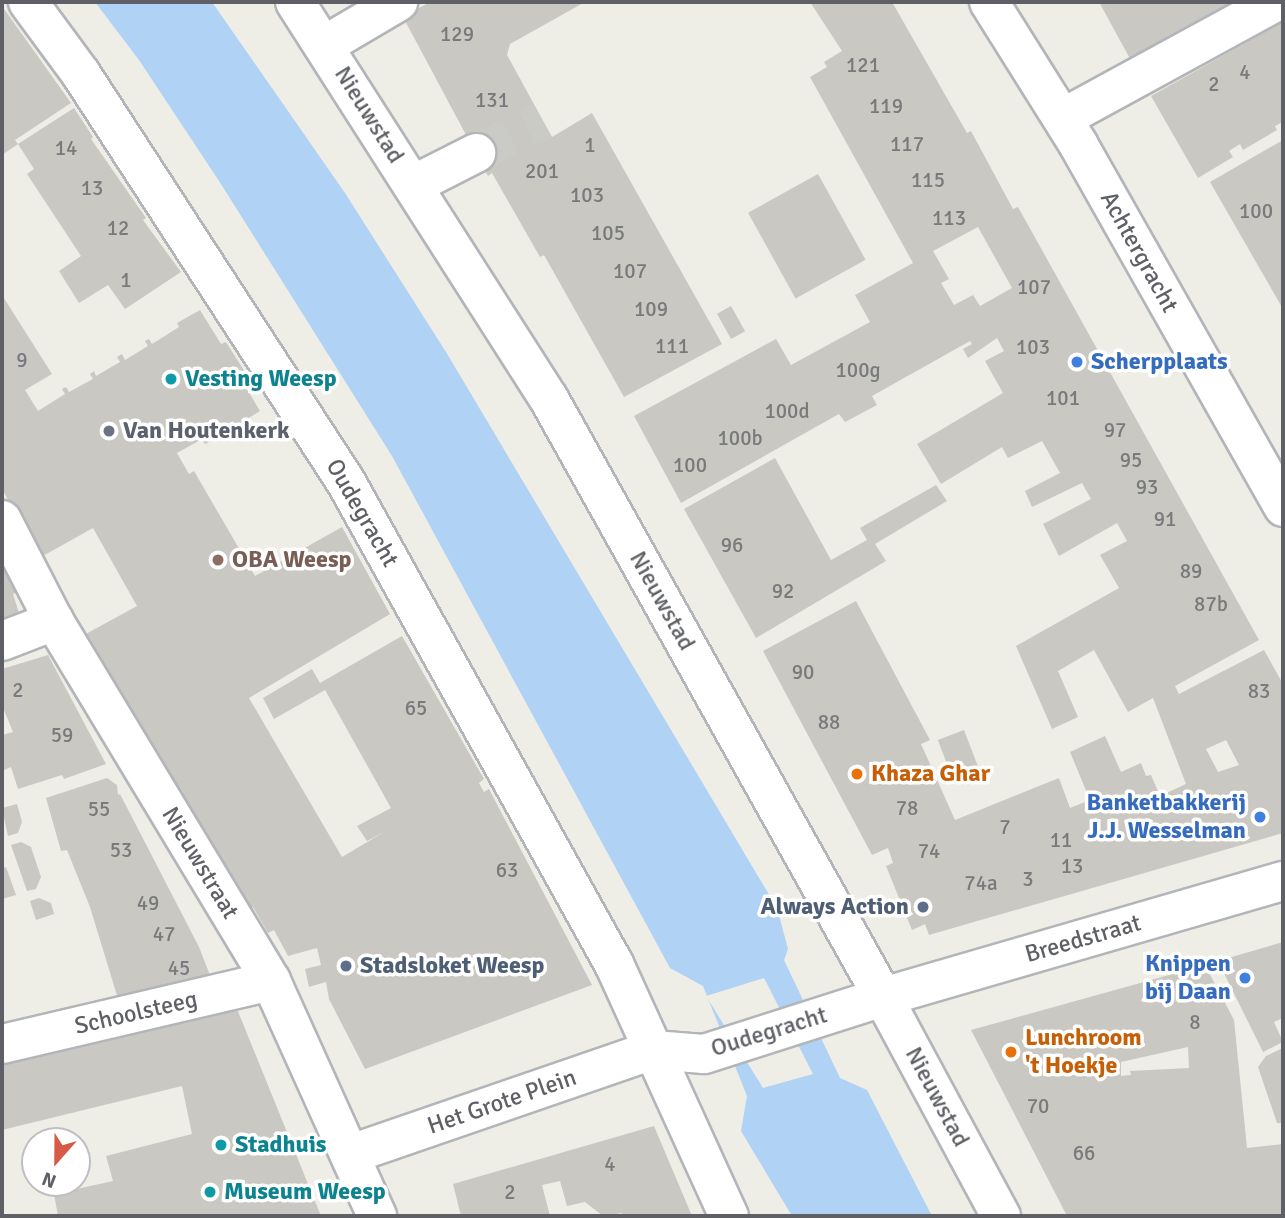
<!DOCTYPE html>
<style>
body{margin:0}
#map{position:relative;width:1285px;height:1218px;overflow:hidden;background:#eeede6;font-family:Signika,sans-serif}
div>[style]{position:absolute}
.water>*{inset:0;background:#b0d2f5}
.pier>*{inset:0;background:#eeede6}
.building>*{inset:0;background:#cac8c3;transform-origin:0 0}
.street-tunnel>*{height:38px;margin-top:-19px;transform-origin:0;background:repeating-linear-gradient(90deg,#cacac6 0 38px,transparent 0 57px)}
.roads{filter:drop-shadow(2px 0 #b3b5b9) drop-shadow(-2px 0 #b3b5b9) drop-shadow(0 2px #b3b5b9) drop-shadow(0 -2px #b3b5b9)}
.street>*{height:38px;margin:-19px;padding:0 19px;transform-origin:19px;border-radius:19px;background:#fff}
.secondary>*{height:38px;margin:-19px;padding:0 19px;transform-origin:19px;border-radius:19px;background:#fff}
.dots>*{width:19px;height:19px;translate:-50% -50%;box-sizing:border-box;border:4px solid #fff;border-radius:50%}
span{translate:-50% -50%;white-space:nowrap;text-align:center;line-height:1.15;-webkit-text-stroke:7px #fff;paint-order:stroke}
.number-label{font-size:21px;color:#797a7c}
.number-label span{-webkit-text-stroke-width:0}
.street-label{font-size:24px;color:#5e6065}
.shop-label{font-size:24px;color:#366cbe;font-weight:700}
.left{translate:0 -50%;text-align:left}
.right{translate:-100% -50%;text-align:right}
.culture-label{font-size:24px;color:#0d838f;font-weight:700}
.worship-label{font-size:24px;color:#5b616d;font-weight:700}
.education-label{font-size:24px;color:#785e54;font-weight:700}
.food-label{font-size:24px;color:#c56008;font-weight:700}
.service-label{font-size:24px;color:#4e5e75;font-weight:700}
.frame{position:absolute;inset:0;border:4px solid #5e6065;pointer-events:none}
.north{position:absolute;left:21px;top:1127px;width:70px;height:70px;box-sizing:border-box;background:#fff;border:2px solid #bfbfc1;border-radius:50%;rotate:201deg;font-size:19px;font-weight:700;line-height:28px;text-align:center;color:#5e6065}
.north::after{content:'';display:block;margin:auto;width:24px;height:32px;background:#d55b46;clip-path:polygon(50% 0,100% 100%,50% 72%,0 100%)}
</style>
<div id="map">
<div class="water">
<i style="clip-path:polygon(95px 2px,212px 2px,345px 193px,446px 352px,777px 908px,788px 949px,784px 960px,840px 1078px,867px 1090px,932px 1216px,792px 1216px,741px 1131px,747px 1096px,703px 986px,670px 968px,392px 456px,221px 184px,139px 60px)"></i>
</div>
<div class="pier">
<i style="clip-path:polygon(764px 978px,813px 1074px,763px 1088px,706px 996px)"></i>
</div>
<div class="building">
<i style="clip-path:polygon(430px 2px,585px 2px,510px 44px,507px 55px,552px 137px,592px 113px,722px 344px,624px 397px,544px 255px,540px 257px,492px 173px,488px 176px,403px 17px)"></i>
<i style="clip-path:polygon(evenodd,810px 2px,892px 2px,967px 133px,971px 131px,1013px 209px,1018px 207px,1047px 259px,1259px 640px,1175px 686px,1179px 694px,1264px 650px,1283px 684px,1283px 833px,929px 935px,925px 924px,912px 930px,886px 866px,893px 863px,888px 848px,872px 855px,763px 651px,856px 601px,930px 740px,921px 744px,955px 820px,1059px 778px,1070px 808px,1090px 800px,1070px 752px,1105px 736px,1121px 772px,1141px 763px,1146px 776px,1151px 775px,1160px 796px,1186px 784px,1153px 698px,1128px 712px,1094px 650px,1058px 671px,1078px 717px,1052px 729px,1016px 646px,1119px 588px,1100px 555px,1127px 541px,1117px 523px,1059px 556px,1043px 524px,1091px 499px,1082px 483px,1032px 507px,1025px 491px,1060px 473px,1042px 441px,1008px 458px,1002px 447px,941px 484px,917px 444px,1003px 393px,985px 361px,1004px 351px,997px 338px,968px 358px,963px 349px,972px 344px,970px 341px,872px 396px,877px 405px,845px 422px,839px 414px,681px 503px,634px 416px,776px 339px,791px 365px,870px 322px,855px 295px,913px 263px,810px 77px,827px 67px,824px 62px,842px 51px,810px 2px,978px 227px,1012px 288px,980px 306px,973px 295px,954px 305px,941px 283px,949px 279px,933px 251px,978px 227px,810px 2px,1226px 740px,1239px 765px,1218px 772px,1206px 749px,1226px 740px)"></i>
<i style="clip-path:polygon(1099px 2px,1247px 2px,1134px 66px)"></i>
<i style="clip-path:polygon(2px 6px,71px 103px,15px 140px,18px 144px,74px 108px,93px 137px,91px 139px,146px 218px,143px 220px,181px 272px,125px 309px,108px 285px,79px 303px,59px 271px,81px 256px,27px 174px,34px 169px,18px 144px,2px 155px)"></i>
<i style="clip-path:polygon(1283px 22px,1283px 122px,1275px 126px,1277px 130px,1243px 150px,1240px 144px,1229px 151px,1233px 157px,1198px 178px,1151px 96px)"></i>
<i style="clip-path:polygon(1283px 140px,1283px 309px,1210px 182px)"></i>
<i style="left:818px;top:174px;width:98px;height:80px;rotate:61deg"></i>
<i style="clip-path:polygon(2px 295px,52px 374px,25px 390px,38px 411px,65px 394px,62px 389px,66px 387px,69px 392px,93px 379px,90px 374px,94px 371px,96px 376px,120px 362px,117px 357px,122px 354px,125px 360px,148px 346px,145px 341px,149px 339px,152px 344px,179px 327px,177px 323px,200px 310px,221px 344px,226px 342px,245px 372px,239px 376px,260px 411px,236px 426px,233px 421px,206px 437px,209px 442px,205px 444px,202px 439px,177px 453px,189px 474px,194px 471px,255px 576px,342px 527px,390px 614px,249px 698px,342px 857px,384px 832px,367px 841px,357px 826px,391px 808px,325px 690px,274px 719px,263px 698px,312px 669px,320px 683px,402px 636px,484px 779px,479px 783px,484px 792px,489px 789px,592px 985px,365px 1069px,329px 999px,326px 982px,309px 987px,305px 969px,321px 965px,317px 948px,288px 956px,274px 930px,268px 933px,253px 907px,248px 910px,84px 635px,137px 606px,93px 528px,41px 557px,2px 489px)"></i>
<i style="left:731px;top:306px;width:29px;height:16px;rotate:61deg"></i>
<i style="clip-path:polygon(775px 458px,831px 560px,867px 540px,860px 528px,936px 485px,947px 501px,875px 544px,886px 561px,756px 638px,684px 509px)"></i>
<i style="clip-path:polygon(2px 565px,16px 593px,13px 594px,19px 613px,2px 620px)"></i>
<i style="clip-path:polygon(48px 655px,106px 764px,64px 779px,62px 775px,18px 789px,11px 767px,2px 771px,2px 735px,13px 732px,2px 705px,2px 669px)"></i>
<i style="left:964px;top:730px;width:42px;height:28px;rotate:69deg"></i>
<i style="clip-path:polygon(107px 778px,117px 785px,118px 795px,120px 794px,199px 947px,211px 978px,119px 1002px,90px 907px,67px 850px,61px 851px,46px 798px)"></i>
<i style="clip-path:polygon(17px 804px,22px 822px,18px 833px,8px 836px,2px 808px)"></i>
<i style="clip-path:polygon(21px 842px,31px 847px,41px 877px,36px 889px,27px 891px,11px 845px)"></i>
<i style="clip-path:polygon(6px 867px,16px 895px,2px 899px,2px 869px)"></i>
<i style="clip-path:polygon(39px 898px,51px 903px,54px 914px,36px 920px,30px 901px)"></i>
<i style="clip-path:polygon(1283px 942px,1283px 1018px,1274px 1022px,1283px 1042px,1263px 1052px,1218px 961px)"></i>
<i style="clip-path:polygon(evenodd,1205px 965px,1234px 1020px,1247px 1148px,1283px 1144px,1283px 1216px,1067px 1216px,971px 1030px,1205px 965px,1188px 1047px,1189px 1068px,1130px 1071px,1131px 1075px,1121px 1076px,1121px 1062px,1188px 1047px)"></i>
<i style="clip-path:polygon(235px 1004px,321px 1216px,58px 1216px,54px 1194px,113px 1181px,106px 1156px,192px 1134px,182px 1086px,2px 1130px,2px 1065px)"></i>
<i style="clip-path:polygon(1283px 1048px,1283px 1123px,1277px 1123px,1258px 1067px,1266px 1056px)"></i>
<i style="clip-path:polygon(654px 1126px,692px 1216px,622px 1216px,622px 1213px,603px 1216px,585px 1202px,567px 1206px,560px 1181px,542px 1185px,550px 1216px,461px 1216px,453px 1184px)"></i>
</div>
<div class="street-tunnel">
<i style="left:476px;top:153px;width:73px;rotate:-25.9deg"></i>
</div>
<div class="roads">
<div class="street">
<i style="left:28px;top:2px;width:89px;rotate:53.6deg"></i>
<i style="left:81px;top:74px;width:487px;rotate:57deg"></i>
<i style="left:346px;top:482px;width:551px;rotate:60.93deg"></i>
<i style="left:614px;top:964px;width:277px;rotate:65.5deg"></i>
<i style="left:989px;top:2px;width:168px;rotate:57.9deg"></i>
<i style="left:1078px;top:144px;width:417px;rotate:60.5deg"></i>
<i style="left:325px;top:45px;width:85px;rotate:-30.5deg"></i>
<i style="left:1063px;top:118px;width:243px;rotate:-28.6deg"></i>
<i style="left:413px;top:185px;width:71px;rotate:-26.9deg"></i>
<i style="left:2px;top:520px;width:114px;rotate:62.8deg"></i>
<i style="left:54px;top:621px;width:420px;rotate:58.9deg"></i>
<i style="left:271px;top:981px;width:258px;rotate:65.7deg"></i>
<i style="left:2px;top:641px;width:56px;rotate:-21deg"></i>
<i style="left:2px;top:1044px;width:276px;rotate:-13.2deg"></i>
<i style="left:351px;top:1154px;width:319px;rotate:-19deg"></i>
<i style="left:653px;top:1050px;width:51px;rotate:4.5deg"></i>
<i style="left:704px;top:1054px;width:188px;rotate:-17.7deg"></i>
<i style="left:883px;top:997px;width:249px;rotate:61.7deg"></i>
</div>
<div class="secondary">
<i style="left:295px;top:2px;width:471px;rotate:57.4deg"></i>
<i style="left:549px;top:399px;width:685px;rotate:60.82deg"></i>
<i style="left:883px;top:997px;width:416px;rotate:-16.2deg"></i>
</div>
</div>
<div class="dots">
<i style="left:1077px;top:362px;background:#3f7fe0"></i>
<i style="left:171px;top:379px;background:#0f9aa8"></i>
<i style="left:109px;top:431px;background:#6b7280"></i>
<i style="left:218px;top:560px;background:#8d6e63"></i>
<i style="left:857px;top:774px;background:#e8710a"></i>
<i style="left:1260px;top:817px;background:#3f7fe0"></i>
<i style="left:923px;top:907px;background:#5c6f8a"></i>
<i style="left:346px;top:966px;background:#5c6f8a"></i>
<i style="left:1245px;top:978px;background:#3f7fe0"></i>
<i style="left:1011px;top:1052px;background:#e8710a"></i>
<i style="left:221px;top:1145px;background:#0f9aa8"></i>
<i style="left:210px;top:1192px;background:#0f9aa8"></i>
</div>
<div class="number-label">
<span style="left:457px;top:34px">129</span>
<span style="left:863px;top:65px">121</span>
<span style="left:1245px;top:72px">4</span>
<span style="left:1214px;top:84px">2</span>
<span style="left:492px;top:100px">131</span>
<span style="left:886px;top:106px">119</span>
<span style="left:907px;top:144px">117</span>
<span style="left:590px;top:145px">1</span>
<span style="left:66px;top:148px">14</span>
<span style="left:542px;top:171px">201</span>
<span style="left:928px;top:180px">115</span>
<span style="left:92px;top:188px">13</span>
<span style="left:587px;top:195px">103</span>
<span style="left:1256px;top:211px">100</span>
<span style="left:949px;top:218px">113</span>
<span style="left:118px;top:228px">12</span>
<span style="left:608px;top:233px">105</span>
<span style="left:630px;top:271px">107</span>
<span style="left:126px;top:280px">1</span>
<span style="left:1034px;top:287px">107</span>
<span style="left:651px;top:309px">109</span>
<span style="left:672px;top:346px">111</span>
<span style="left:1033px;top:347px">103</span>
<span style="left:22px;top:360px">9</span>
<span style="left:858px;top:370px">100g</span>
<span style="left:1063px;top:398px">101</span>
<span style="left:787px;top:411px">100d</span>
<span style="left:1115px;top:430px">97</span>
<span style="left:740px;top:438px">100b</span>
<span style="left:1131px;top:460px">95</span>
<span style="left:690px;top:465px">100</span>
<span style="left:1147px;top:487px">93</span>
<span style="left:1165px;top:519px">91</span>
<span style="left:732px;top:545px">96</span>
<span style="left:1191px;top:571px">89</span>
<span style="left:783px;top:591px">92</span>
<span style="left:1211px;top:604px">87b</span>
<span style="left:803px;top:672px">90</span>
<span style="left:18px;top:690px">2</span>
<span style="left:1259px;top:691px">83</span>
<span style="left:416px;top:708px">65</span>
<span style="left:829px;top:722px">88</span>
<span style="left:62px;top:735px">59</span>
<span style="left:907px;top:808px">78</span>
<span style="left:99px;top:809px">55</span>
<span style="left:1005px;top:827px">7</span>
<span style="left:1061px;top:840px">11</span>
<span style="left:121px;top:850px">53</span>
<span style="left:929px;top:851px">74</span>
<span style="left:1072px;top:866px">13</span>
<span style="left:507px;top:870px">63</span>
<span style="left:1028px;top:879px">3</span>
<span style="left:981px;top:883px">74a</span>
<span style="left:148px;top:903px">49</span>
<span style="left:164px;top:934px">47</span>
<span style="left:179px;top:968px">45</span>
<span style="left:1195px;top:1022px">8</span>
<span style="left:1038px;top:1106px">70</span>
<span style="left:1084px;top:1153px">66</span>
<span style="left:610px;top:1164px">4</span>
<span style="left:510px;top:1192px">2</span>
</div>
<div class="street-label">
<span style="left:369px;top:115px;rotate:58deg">Nieuwstad</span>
<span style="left:1139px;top:252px;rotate:61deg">Achtergracht</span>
<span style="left:362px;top:513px;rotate:60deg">Oudegracht</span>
<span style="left:662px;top:601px;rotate:61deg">Nieuwstad</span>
<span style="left:200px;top:863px;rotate:59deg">Nieuwstraat</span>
<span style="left:1083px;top:939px;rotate:-16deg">Breedstraat</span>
<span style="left:136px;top:1013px;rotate:-13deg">Schoolsteeg</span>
<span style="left:769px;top:1032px;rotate:-17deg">Oudegracht</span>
<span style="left:937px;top:1097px;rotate:62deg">Nieuwstad</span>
<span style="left:502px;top:1102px;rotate:-19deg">Het Grote Plein</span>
</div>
<div class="shop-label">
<span class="left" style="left:1091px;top:362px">Scherpplaats</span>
<span class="right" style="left:1246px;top:817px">Banketbakkerij<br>J.J. Wesselman</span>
<span class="right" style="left:1231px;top:978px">Knippen<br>bij Daan</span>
</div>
<div class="culture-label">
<span class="left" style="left:185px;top:379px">Vesting Weesp</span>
<span class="left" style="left:235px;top:1145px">Stadhuis</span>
<span class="left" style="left:224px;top:1192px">Museum Weesp</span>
</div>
<div class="worship-label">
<span class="left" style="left:123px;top:431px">Van Houtenkerk</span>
</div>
<div class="education-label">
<span class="left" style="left:232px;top:560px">OBA Weesp</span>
</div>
<div class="food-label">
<span class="left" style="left:871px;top:774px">Khaza Ghar</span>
<span class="left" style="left:1025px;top:1052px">Lunchroom<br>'t Hoekje</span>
</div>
<div class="service-label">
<span class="right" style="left:909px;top:907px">Always Action</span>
<span class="left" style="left:360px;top:966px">Stadsloket Weesp</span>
</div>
<div class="frame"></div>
<div class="north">N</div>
</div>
